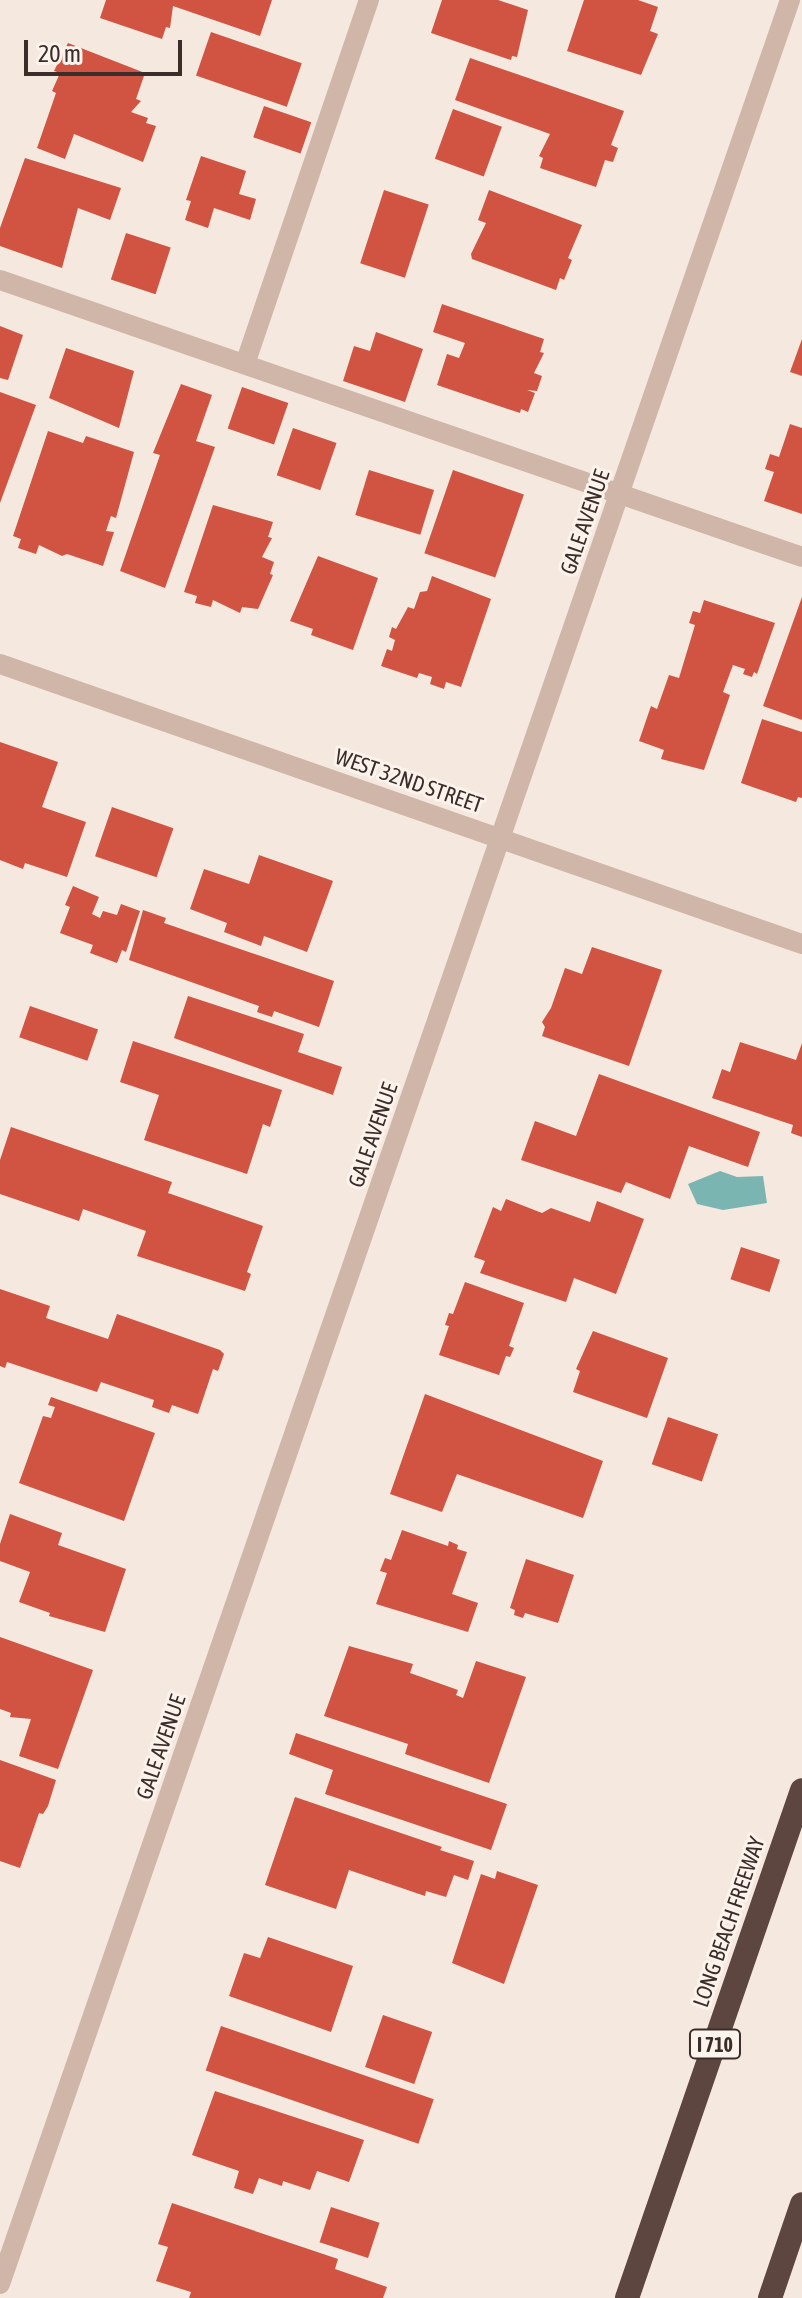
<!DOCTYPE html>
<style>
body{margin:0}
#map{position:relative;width:802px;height:2298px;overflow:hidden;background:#f5e8df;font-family:"Asap Condensed",sans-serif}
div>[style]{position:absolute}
.water>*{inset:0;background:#7bb5b1}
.building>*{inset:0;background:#d05441;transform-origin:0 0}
.lane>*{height:20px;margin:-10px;padding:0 10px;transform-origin:10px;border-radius:10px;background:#cfb6a9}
.street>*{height:20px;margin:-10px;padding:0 10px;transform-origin:10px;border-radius:10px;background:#cfb6a9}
.highway>*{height:24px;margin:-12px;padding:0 12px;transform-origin:12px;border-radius:12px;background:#5d4540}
span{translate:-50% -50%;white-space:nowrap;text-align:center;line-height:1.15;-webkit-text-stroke:6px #fcf3ec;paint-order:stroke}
.shield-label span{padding:2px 6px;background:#fcf3ec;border:2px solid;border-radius:6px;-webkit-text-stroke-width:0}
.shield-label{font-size:20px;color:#3b2d29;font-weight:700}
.street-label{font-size:22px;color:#3b2d29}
.scale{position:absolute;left:24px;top:40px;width:158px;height:36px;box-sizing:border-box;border:4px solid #3b2d29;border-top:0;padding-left:10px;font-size:24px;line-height:28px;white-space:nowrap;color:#3b2d29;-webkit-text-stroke:6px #fcf3ec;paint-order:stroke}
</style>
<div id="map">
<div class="water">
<i style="clip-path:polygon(720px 1171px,737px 1177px,763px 1176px,767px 1203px,723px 1210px,697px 1204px,688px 1184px)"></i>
</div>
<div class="building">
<i style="clip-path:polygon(106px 0,272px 0,260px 36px,173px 6px,170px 28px,166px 27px,162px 39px,100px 18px)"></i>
<i style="clip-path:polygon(442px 0,498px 0,528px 10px,517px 57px,512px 56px,511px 60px,431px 33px)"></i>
<i style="clip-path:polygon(584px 0,638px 0,658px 7px,650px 31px,658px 34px,641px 75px,567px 51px)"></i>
<i style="left:211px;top:32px;width:96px;height:46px;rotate:19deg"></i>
<i style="clip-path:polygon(68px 43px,145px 73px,136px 99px,141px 101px,131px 112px,148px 118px,146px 123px,156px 126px,143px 162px,74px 134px,65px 159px,37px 148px,56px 93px,52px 91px,60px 73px,54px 71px)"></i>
<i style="clip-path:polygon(470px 58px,624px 111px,611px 145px,618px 148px,613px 162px,605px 160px,596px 187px,540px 168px,543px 158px,539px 156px,550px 134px,455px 100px)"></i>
<i style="left:264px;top:106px;width:50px;height:33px;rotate:19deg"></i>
<i style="left:453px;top:109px;width:52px;height:53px;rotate:20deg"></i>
<i style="clip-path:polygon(201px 156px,246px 171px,239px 194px,256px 199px,250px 220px,214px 208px,208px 228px,185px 220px,191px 201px,186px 200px)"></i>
<i style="clip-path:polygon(25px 158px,121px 188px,110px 220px,78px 208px,62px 268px,0 246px,0 228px)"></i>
<i style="left:384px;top:190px;width:47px;height:77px;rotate:18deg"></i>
<i style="clip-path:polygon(489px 190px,582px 225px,568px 258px,572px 260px,564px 280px,560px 278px,556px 290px,472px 259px,471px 254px,486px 223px,478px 220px)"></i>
<i style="left:126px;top:233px;width:47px;height:49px;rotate:18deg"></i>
<i style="clip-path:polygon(442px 304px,544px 339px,540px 352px,544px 353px,534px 373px,542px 376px,537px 391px,527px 390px,535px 393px,528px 412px,521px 409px,520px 413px,437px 385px,447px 354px,459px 358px,465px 343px,433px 332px)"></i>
<i style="clip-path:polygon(0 326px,23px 335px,8px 380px,0 378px)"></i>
<i style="clip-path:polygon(376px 332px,423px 349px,405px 402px,343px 381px,354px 346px,370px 351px)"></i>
<i style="clip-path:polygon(802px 339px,802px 376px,790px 372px)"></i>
<i style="clip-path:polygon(66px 348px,134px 371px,119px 428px,49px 398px)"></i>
<i style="clip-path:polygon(181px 384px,212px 395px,196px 441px,215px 447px,165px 588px,120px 571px,160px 455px,153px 453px)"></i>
<i style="left:242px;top:387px;width:49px;height:44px;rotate:19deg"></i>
<i style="clip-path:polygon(0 392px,36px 405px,0 503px)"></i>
<i style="clip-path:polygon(790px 424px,802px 428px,802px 514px,764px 501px,774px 472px,765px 469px,770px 454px,779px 457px)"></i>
<i style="left:293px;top:428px;width:46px;height:50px;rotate:19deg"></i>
<i style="clip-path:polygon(48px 431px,83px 443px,86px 436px,134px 452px,116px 518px,111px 516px,106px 531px,114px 532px,103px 566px,67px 554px,62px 556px,39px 545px,36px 554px,18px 548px,21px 539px,13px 536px)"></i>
<i style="left:369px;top:470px;width:68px;height:47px;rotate:17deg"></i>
<i style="left:453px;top:470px;width:75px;height:88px;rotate:19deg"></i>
<i style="clip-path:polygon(213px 505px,273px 522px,268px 537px,272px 538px,262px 557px,274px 562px,270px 574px,273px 575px,258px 609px,242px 607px,240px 613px,213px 600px,211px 607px,195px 603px,197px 596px,184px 592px)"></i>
<i style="clip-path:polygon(318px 556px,378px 578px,353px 650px,311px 635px,313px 629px,290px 621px)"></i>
<i style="clip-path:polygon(432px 576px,491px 599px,461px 687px,446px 682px,444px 689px,430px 684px,432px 677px,419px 673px,417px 678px,381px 666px,387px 649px,392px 651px,395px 640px,389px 637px,392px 627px,396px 629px,408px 607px,414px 609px,420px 592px,427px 591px)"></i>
<i style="clip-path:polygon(802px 597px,802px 720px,763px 706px)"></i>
<i style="clip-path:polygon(704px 600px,775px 623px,757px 674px,754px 672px,752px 677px,743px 674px,745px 669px,733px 665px,723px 692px,730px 695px,704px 770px,661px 759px,664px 750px,639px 741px,651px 706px,657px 709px,669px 675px,679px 678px,695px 625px,689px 623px,693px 611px,700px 613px)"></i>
<i style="clip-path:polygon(762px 719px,802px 732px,802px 798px,798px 797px,796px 802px,741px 783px)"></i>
<i style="clip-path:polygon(0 742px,58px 762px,42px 807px,86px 822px,67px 877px,25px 863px,23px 869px,0 860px)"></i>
<i style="left:112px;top:807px;width:65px;height:52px;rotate:19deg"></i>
<i style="clip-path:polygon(259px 855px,333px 881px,307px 952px,264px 936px,261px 946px,224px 932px,227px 923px,190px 909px,204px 869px,249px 884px)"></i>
<i style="clip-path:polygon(73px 886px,99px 897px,92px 914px,100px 918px,103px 911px,117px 915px,121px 904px,140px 911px,126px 952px,122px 950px,117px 963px,90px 953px,93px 945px,60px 933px,70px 907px,65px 905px)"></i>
<i style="clip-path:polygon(143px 910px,166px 918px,164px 923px,334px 981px,319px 1027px,274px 1011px,272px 1017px,257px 1012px,259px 1006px,129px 960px)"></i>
<i style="clip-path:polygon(592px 947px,662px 970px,629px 1066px,542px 1036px,545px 1027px,542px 1022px,551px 1008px,565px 968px,582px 974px)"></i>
<i style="clip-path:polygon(188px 996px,304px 1034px,298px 1052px,342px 1067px,333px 1095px,174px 1038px)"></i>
<i style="left:30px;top:1006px;width:72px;height:33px;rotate:19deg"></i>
<i style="clip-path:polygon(133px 1041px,282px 1090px,270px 1127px,263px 1124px,247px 1174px,144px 1140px,159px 1095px,120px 1082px)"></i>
<i style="clip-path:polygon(740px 1042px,796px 1060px,802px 1043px,802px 1137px,791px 1133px,793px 1125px,712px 1098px,722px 1069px,730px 1072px)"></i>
<i style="clip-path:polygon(599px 1074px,760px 1132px,748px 1167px,689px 1146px,670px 1199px,626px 1182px,621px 1193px,521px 1160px,535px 1121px,576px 1136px)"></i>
<i style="clip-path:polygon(11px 1127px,172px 1182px,168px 1193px,263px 1226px,247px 1272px,251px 1274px,245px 1291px,137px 1256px,146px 1231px,83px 1209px,79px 1221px,0 1194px,0 1160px)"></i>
<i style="clip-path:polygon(506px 1199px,542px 1213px,551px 1208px,590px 1222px,597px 1201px,644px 1219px,616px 1294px,574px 1278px,566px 1302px,480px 1273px,485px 1261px,474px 1257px,493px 1207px,501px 1211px)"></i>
<i style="left:741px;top:1247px;width:41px;height:34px;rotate:18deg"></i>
<i style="clip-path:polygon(465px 1282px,524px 1303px,509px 1346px,514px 1348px,510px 1357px,506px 1356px,499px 1375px,439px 1355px,449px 1326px,445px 1325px,449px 1313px,453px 1314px)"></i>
<i style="clip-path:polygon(0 1289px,50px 1306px,46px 1318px,108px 1339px,117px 1314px,220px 1350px,224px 1354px,218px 1371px,213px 1369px,198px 1414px,172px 1405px,169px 1413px,152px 1407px,154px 1400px,101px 1382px,97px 1392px,7px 1362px,5px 1368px,0 1366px)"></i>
<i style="clip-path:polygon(593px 1331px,668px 1358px,647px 1418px,573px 1392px,580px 1371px,576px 1369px)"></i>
<i style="clip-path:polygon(425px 1394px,603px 1461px,583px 1518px,457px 1474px,442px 1512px,390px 1494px)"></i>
<i style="clip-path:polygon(51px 1397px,155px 1433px,124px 1521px,19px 1483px,43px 1416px,51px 1418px,55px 1407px,48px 1405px)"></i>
<i style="left:668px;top:1417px;width:53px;height:50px;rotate:19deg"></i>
<i style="clip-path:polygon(10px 1514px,62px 1533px,58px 1545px,126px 1569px,105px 1632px,49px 1616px,50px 1613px,19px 1602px,30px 1572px,0 1561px,0 1544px)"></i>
<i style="clip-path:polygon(402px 1530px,448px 1546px,449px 1541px,458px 1545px,457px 1549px,467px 1552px,452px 1594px,478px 1603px,468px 1632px,376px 1604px,387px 1573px,380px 1571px,385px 1558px,391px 1560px)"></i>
<i style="clip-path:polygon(526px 1559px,574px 1575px,558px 1623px,525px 1613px,523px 1618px,514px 1615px,515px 1610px,510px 1608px)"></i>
<i style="clip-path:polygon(0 1637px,93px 1670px,58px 1769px,19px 1756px,31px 1719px,10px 1717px,11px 1713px,0 1709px)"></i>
<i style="clip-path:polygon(349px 1646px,413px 1664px,410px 1673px,458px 1690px,456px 1695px,463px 1698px,476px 1661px,526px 1677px,489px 1783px,405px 1754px,408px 1744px,324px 1716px)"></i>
<i style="clip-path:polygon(296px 1733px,507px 1804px,491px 1850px,325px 1794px,333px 1770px,289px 1754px)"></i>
<i style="clip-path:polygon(0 1760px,56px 1780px,48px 1806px,43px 1814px,39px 1813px,20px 1868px,0 1861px)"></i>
<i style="clip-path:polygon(295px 1797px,442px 1847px,440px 1850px,474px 1861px,468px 1880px,454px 1875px,446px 1897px,426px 1891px,425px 1896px,349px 1870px,336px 1909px,265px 1885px)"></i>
<i style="clip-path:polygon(497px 1871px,538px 1885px,504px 1984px,452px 1963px,481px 1874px,495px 1879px)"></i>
<i style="clip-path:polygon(268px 1937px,353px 1966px,331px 2032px,229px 1996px,244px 1953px,260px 1958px)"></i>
<i style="left:383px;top:2015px;width:52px;height:55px;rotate:19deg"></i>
<i style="left:221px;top:2026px;width:225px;height:47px;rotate:19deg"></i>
<i style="clip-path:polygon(215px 2091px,364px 2140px,349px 2182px,317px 2171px,310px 2190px,283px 2181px,282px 2186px,259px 2178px,253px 2194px,234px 2188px,239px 2171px,192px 2155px)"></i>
<i style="clip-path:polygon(172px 2203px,338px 2259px,335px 2269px,387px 2287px,383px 2298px,189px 2298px,191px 2292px,156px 2281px,168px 2247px,158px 2244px)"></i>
<i style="left:331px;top:2207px;width:51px;height:37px;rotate:18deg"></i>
</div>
<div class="lane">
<i style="left:0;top:280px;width:848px;rotate:19.05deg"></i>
<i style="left:245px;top:364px;width:385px;rotate:-71.2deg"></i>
</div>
<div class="street">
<i style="left:0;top:664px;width:849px;rotate:19.25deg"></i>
<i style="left:0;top:2284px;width:2417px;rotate:-70.92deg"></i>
</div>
<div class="highway">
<i style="left:627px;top:2298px;width:537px;rotate:-70.99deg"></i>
<i style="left:770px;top:2298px;width:99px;rotate:-71.2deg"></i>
</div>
<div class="shield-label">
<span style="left:715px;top:2044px">I 710</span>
</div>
<div class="street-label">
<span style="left:585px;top:522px;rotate:-71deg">GALE AVENUE</span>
<span style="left:409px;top:781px;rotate:19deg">WEST 32ND STREET</span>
<span style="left:373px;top:1135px;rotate:-71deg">GALE AVENUE</span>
<span style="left:161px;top:1747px;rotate:-71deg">GALE AVENUE</span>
<span style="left:729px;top:1922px;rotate:-71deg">LONG BEACH FREEWAY</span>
</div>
<div class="scale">20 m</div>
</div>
